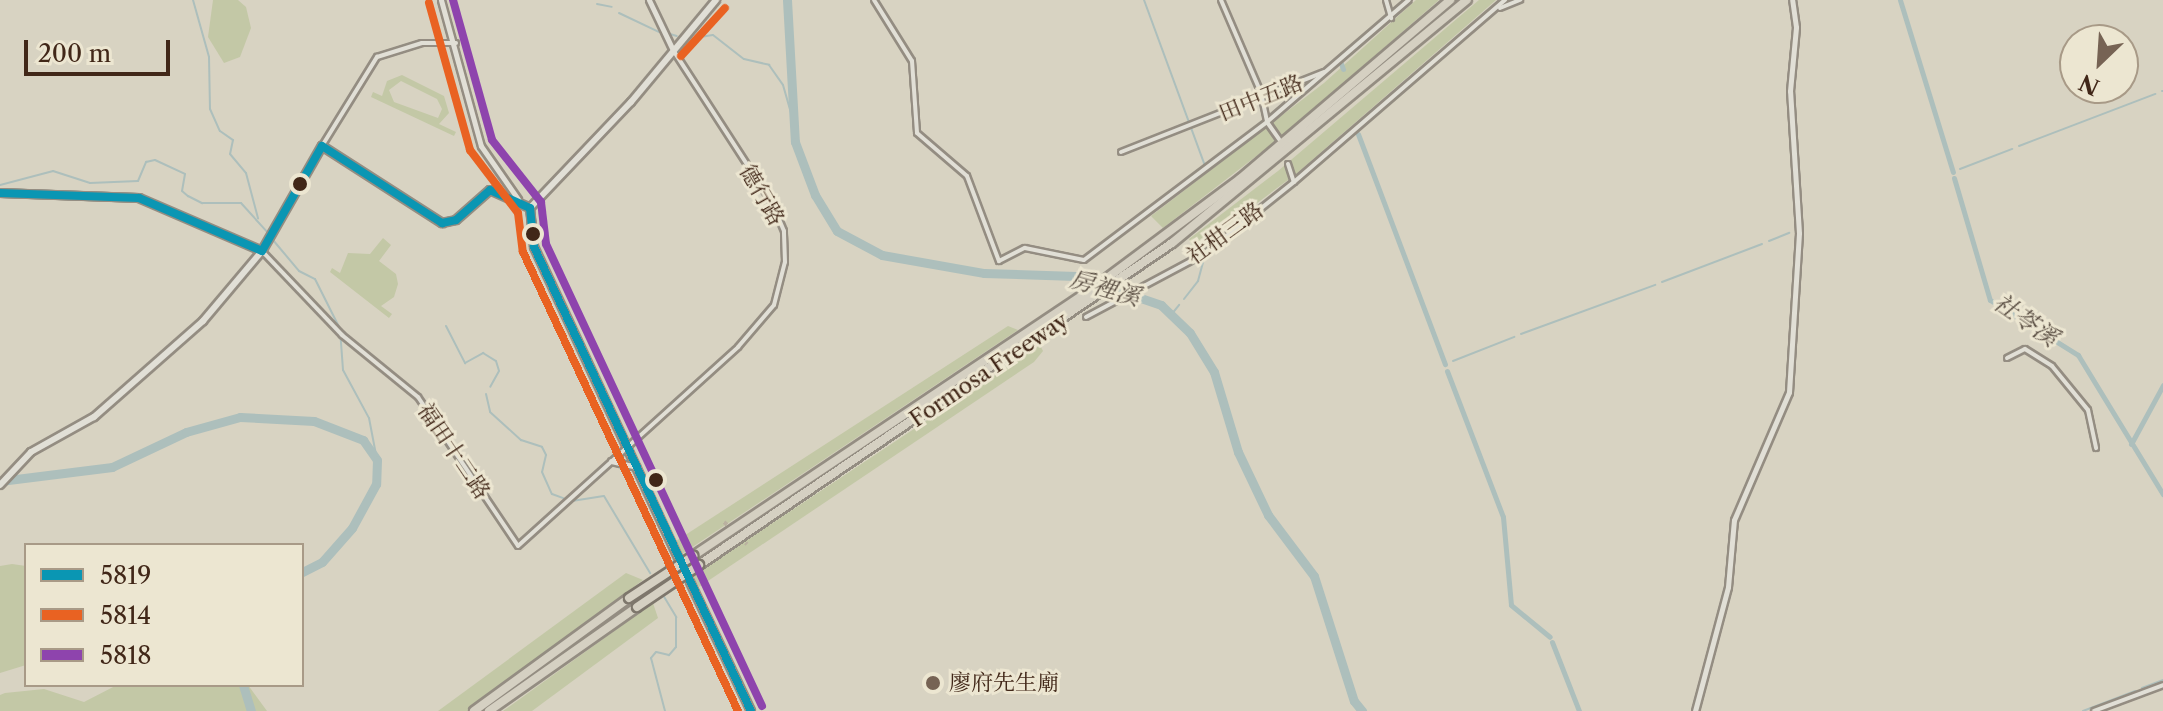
<!DOCTYPE html>
<meta charset="utf-8">
<style>
body{margin:0}
#map{position:relative;width:2163px;height:711px;overflow:hidden;background:#d8d3c2;font-family:"Libre Caslon Text","Noto Serif TC",serif}
div>[style]{position:absolute}
.green>*{inset:0;background:#c3c8a6}
.stream>*{height:2px;margin:-1px;padding:0 1px;transform-origin:1px;border-radius:1px;background:#adbfbc}
.canal>*{height:5px;margin:-2.5px;padding:0 2.5px;transform-origin:2.5px;border-radius:2.5px;background:#adbfbc}
.river>*{height:9px;margin:-4.5px;padding:0 4.5px;transform-origin:4.5px;border-radius:4.5px;background:#adbfbc}
.minor-tunnel>*{height:4px;margin-top:-2px;transform-origin:0;background:repeating-linear-gradient(90deg,#bab1a0 0 4px,transparent 0 6px)}
.roads{filter:drop-shadow(2px 0 #948d82) drop-shadow(-2px 0 #948d82) drop-shadow(0 2px #948d82) drop-shadow(0 -2px #948d82)}
.minor>*{height:4px;margin:-2px;padding:0 2px;transform-origin:2px;border-radius:2px;background:#e1dfd6}
.tertiary>*{height:5px;margin:-2.5px;padding:0 2.5px;transform-origin:2.5px;border-radius:2.5px;background:#e1dfd6}
.secondary>*{height:6px;margin:-3px;padding:0 3px;transform-origin:3px;border-radius:3px;background:#e1dfd6}
.motorway>*{height:8px;margin:-4px;padding:0 4px;transform-origin:4px;border-radius:4px;background:#d5d0c2}
.bridges{filter:drop-shadow(2px 0 #7e776c) drop-shadow(-2px 0 #7e776c) drop-shadow(0 2px #7e776c) drop-shadow(0 -2px #7e776c)}
.motorway-bridge>*{height:8px;margin:-4px;padding:0 4px;transform-origin:4px;border-radius:4px;background:#d5d0c2}
.bus-1>*{height:8px;margin:-4px;padding:0 4px;transform-origin:4px;border-radius:4px;background:#0a96b3}
.bus-2>*{height:8px;margin:-4px;padding:0 4px;transform-origin:4px;border-radius:4px;background:#e96222}
.bus-3>*{height:8px;margin:-4px;padding:0 4px;transform-origin:4px;border-radius:4px;background:#8e44ad}
.dots>*{width:22px;height:22px;translate:-50% -50%;box-sizing:border-box;border:4px solid #ece6d1;border-radius:50%}
span{translate:-50% -50%;white-space:nowrap;text-align:center;line-height:1.15;-webkit-text-stroke:6px #ece6d1;paint-order:stroke}
.street-label{font-size:22px;color:#412718}
.poi-label{font-size:22px;color:#412718}
.left{translate:0 -50%;text-align:left}
.water-label{font-size:24px;color:#574b40;font-style:italic}
.legend{position:absolute;left:24px;top:543px;width:280px;height:144px;box-sizing:border-box;background:#ece6d1;border:2px solid #a89a87;margin:0;padding:10px 14px;list-style:none;font-size:24px;color:#412718}
.legend li{display:flex;align-items:center;gap:16px;height:40px}
.legend b{width:40px;border:2px solid #a89a87}
.north{position:absolute;left:2059px;top:24px;width:80px;height:80px;box-sizing:border-box;background:#ece6d1;border:2px solid #a89a87;border-radius:50%;rotate:205deg;font-size:22px;font-weight:700;line-height:32px;text-align:center;color:#412718}
.north::after{content:'';display:block;margin:auto;width:28px;height:36px;background:#766354;clip-path:polygon(50% 0,100% 100%,50% 72%,0 100%)}
.scale{position:absolute;left:24px;top:40px;width:146px;height:36px;box-sizing:border-box;border:4px solid #412718;border-top:0;padding-left:10px;font-size:24px;line-height:28px;white-space:nowrap;color:#412718;-webkit-text-stroke:6px #ece6d1;paint-order:stroke}
</style>
<div id="map">
<div class="green">
<i style="clip-path:polygon(213px 0,238px 0,246px 7px,251px 28px,240px 57px,224px 63px,208px 37px)"></i>
<i style="clip-path:polygon(1416px 0,1439px 0,1281px 137px,1163px 228px,1151px 216px,1324px 83px)"></i>
<i style="clip-path:polygon(1479px 0,1496px 0,1296px 174px,1194px 250px,1189px 239px,1278px 171px)"></i>
<i style="clip-path:polygon(evenodd,402px 75px,444px 96px,449px 113px,439px 124px,456px 132px,454px 136px,371px 97px,373px 92px,382px 96px,387px 81px,402px 75px,401px 81px,437px 99px,442px 109px,438px 118px,394px 102px,389px 90px,401px 81px)"></i>
<i style="clip-path:polygon(383px 238px,391px 245px,379px 261px,396px 274px,398px 284px,394px 297px,381px 306px,392px 314px,389px 318px,330px 272px,332px 268px,340px 273px,348px 253px,370px 254px)"></i>
<i style="clip-path:polygon(1008px 326px,1018px 330px,682px 554px,676px 541px)"></i>
<i style="clip-path:polygon(1040px 345px,1043px 351px,1034px 362px,699px 587px,693px 576px)"></i>
<i style="clip-path:polygon(12px 564px,26px 566px,26px 665px,0 673px,0 566px)"></i>
<i style="clip-path:polygon(626px 573px,643px 580px,467px 711px,438px 711px)"></i>
<i style="clip-path:polygon(653px 603px,658px 618px,532px 711px,503px 711px)"></i>
<i style="clip-path:polygon(117px 685px,248px 685px,267px 711px,0 711px,0 695px,5px 693px,44px 689px,84px 702px)"></i>
</div>
<div class="stream">
<i style="left:193px;top:0;width:59px;rotate:74.3deg"></i>
<i style="left:209px;top:57px;width:52px;rotate:88.9deg"></i>
<i style="left:210px;top:109px;width:24px;rotate:66deg"></i>
<i style="left:220px;top:131px;width:16px;rotate:35deg"></i>
<i style="left:233px;top:140px;width:14px;rotate:102deg"></i>
<i style="left:230px;top:154px;width:25px;rotate:50deg"></i>
<i style="left:246px;top:173px;width:47px;rotate:75.1deg"></i>
<i style="left:1144px;top:0;width:177px;rotate:69.8deg"></i>
<i style="left:597px;top:4px;width:15px;rotate:11deg"></i>
<i style="left:619px;top:13px;width:44px;rotate:25.4deg"></i>
<i style="left:670px;top:34px;width:7px;rotate:16deg"></i>
<i style="left:688px;top:39px;width:25px;rotate:-9deg"></i>
<i style="left:713px;top:35px;width:39px;rotate:38deg"></i>
<i style="left:744px;top:59px;width:26px;rotate:13deg"></i>
<i style="left:769px;top:65px;width:24px;rotate:55deg"></i>
<i style="left:783px;top:85px;width:35px;rotate:74deg"></i>
<i style="left:2162px;top:91px;width:1px"></i>
<i style="left:2019px;top:146px;width:146px;rotate:-20.9deg"></i>
<i style="left:1960px;top:169px;width:56px;rotate:-21deg"></i>
<i style="left:0;top:185px;width:55px;rotate:-14.8deg"></i>
<i style="left:53px;top:171px;width:39px;rotate:18deg"></i>
<i style="left:90px;top:183px;width:48px;rotate:-2.4deg"></i>
<i style="left:138px;top:181px;width:21px;rotate:-67deg"></i>
<i style="left:146px;top:162px;width:9px;rotate:-13deg"></i>
<i style="left:155px;top:160px;width:33px;rotate:25deg"></i>
<i style="left:185px;top:174px;width:17px;rotate:100deg"></i>
<i style="left:182px;top:191px;width:8px;rotate:40deg"></i>
<i style="left:188px;top:196px;width:16px;rotate:27deg"></i>
<i style="left:202px;top:203px;width:39px"></i>
<i style="left:241px;top:203px;width:42px;rotate:47.9deg"></i>
<i style="left:273px;top:240px;width:40px;rotate:50deg"></i>
<i style="left:299px;top:271px;width:18px;rotate:27deg"></i>
<i style="left:315px;top:279px;width:56px;rotate:63.4deg"></i>
<i style="left:340px;top:329px;width:41px;rotate:85.8deg"></i>
<i style="left:343px;top:370px;width:55px;rotate:61.6deg"></i>
<i style="left:369px;top:418px;width:43px;rotate:79.2deg"></i>
<i style="left:1769px;top:241px;width:22px;rotate:-22deg"></i>
<i style="left:1662px;top:282px;width:107px;rotate:-20.8deg"></i>
<i style="left:1184px;top:299px;width:23px;rotate:-52deg"></i>
<i style="left:1198px;top:281px;width:20px;rotate:-75deg"></i>
<i style="left:1171px;top:315px;width:13px;rotate:-51deg"></i>
<i style="left:446px;top:326px;width:42px;rotate:62.8deg"></i>
<i style="left:465px;top:363px;width:21px;rotate:-29deg"></i>
<i style="left:483px;top:353px;width:15px;rotate:32deg"></i>
<i style="left:496px;top:361px;width:10px;rotate:73deg"></i>
<i style="left:499px;top:371px;width:18px;rotate:119deg"></i>
<i style="left:1521px;top:334px;width:143px;rotate:-20.1deg"></i>
<i style="left:1453px;top:361px;width:66px;rotate:-21.5deg"></i>
<i style="left:486px;top:394px;width:18px;rotate:77deg"></i>
<i style="left:490px;top:412px;width:42px;rotate:42.1deg"></i>
<i style="left:521px;top:440px;width:22px;rotate:18deg"></i>
<i style="left:542px;top:447px;width:9px;rotate:63deg"></i>
<i style="left:546px;top:455px;width:17px;rotate:103deg"></i>
<i style="left:542px;top:472px;width:24px;rotate:66deg"></i>
<i style="left:552px;top:494px;width:12px;rotate:20deg"></i>
<i style="left:572px;top:501px;width:32px;rotate:-9deg"></i>
<i style="left:604px;top:496px;width:90px;rotate:59.1deg"></i>
<i style="left:663px;top:595px;width:26px;rotate:59deg"></i>
<i style="left:676px;top:617px;width:30px;rotate:90deg"></i>
<i style="left:676px;top:647px;width:11px;rotate:131deg"></i>
<i style="left:669px;top:655px;width:13px;rotate:-167deg"></i>
<i style="left:656px;top:652px;width:8px;rotate:130deg"></i>
<i style="left:651px;top:658px;width:55px;rotate:75.2deg"></i>
<i style="left:2142px;top:688px;width:22px;rotate:-21deg"></i>
<i style="left:2083px;top:711px;width:56px;rotate:-21deg"></i>
</div>
<div class="canal">
<i style="left:1900px;top:0;width:180px;rotate:72.9deg"></i>
<i style="left:1343px;top:69px;width:12px;rotate:-110deg"></i>
<i style="left:1339px;top:58px;width:16px;rotate:-43deg"></i>
<i style="left:1358px;top:134px;width:246px;rotate:69.3deg"></i>
<i style="left:1954px;top:178px;width:127px;rotate:73.6deg"></i>
<i style="left:1990px;top:300px;width:104px;rotate:32deg"></i>
<i style="left:2078px;top:355px;width:163px;rotate:58.6deg"></i>
<i style="left:1447px;top:371px;width:156px;rotate:69deg"></i>
<i style="left:1503px;top:517px;width:88px;rotate:84.8deg"></i>
<i style="left:1511px;top:605px;width:50px;rotate:39.4deg"></i>
<i style="left:2131px;top:444px;width:67px;rotate:-61.5deg"></i>
<i style="left:1552px;top:642px;width:74px;rotate:68.6deg"></i>
</div>
<div class="river">
<i style="left:787px;top:0;width:142px;rotate:86.8deg"></i>
<i style="left:795px;top:142px;width:57px;rotate:69.3deg"></i>
<i style="left:815px;top:195px;width:42px;rotate:58.6deg"></i>
<i style="left:837px;top:231px;width:51px;rotate:28.1deg"></i>
<i style="left:882px;top:255px;width:104px;rotate:10deg"></i>
<i style="left:984px;top:273px;width:92px;rotate:1.9deg"></i>
<i style="left:1076px;top:276px;width:90px;rotate:18.8deg"></i>
<i style="left:1161px;top:305px;width:40px;rotate:44deg"></i>
<i style="left:1190px;top:333px;width:46px;rotate:58.4deg"></i>
<i style="left:1214px;top:372px;width:84px;rotate:73.3deg"></i>
<i style="left:1238px;top:452px;width:70px;rotate:64.5deg"></i>
<i style="left:1268px;top:515px;width:76px;rotate:53deg"></i>
<i style="left:1314px;top:576px;width:131px;rotate:72.3deg"></i>
<i style="left:1354px;top:701px;width:13px;rotate:51deg"></i>
<i style="left:0;top:481px;width:113px;rotate:-7.1deg"></i>
<i style="left:112px;top:467px;width:82px;rotate:-25.3deg"></i>
<i style="left:186px;top:432px;width:56px;rotate:-15.5deg"></i>
<i style="left:240px;top:417px;width:74px;rotate:3.1deg"></i>
<i style="left:314px;top:421px;width:53px;rotate:21.2deg"></i>
<i style="left:363px;top:440px;width:24px;rotate:55deg"></i>
<i style="left:377px;top:460px;width:24px;rotate:92deg"></i>
<i style="left:376px;top:484px;width:50px;rotate:118.6deg"></i>
<i style="left:352px;top:528px;width:45px;rotate:131.4deg"></i>
<i style="left:322px;top:562px;width:22px;rotate:153deg"></i>
<i style="left:243px;top:685px;width:27px;rotate:73deg"></i>
</div>
<div class="minor-tunnel">
<i style="left:724px;top:522px;width:32px;rotate:44deg"></i>
</div>
<div class="roads">
<div class="minor">
<i style="left:874px;top:0;width:72px;rotate:58.1deg"></i>
<i style="left:912px;top:61px;width:72px;rotate:86deg"></i>
<i style="left:917px;top:133px;width:66px;rotate:40.7deg"></i>
<i style="left:967px;top:176px;width:91px;rotate:69.4deg"></i>
<i style="left:999px;top:261px;width:29px;rotate:-27deg"></i>
<i style="left:1025px;top:248px;width:60px;rotate:11.5deg"></i>
<i style="left:1084px;top:260px;width:229px;rotate:-37deg"></i>
<i style="left:1267px;top:122px;width:187px;rotate:-40.7deg"></i>
<i style="left:1221px;top:0;width:101px;rotate:66.7deg"></i>
<i style="left:1261px;top:93px;width:30px;rotate:78deg"></i>
<i style="left:1267px;top:122px;width:21px;rotate:55deg"></i>
<i style="left:1386px;top:0;width:19px;rotate:74deg"></i>
<i style="left:1500px;top:8px;width:22px;rotate:-22deg"></i>
<i style="left:322px;top:146px;width:105px;rotate:-58.3deg"></i>
<i style="left:377px;top:57px;width:47px;rotate:-17.3deg"></i>
<i style="left:422px;top:43px;width:34px"></i>
<i style="left:1121px;top:152px;width:218px;rotate:-21.5deg"></i>
<i style="left:1288px;top:164px;width:19px;rotate:72deg"></i>
<i style="left:1294px;top:182px;width:279px;rotate:-40.8deg"></i>
<i style="left:262px;top:251px;width:116px;rotate:46.4deg"></i>
<i style="left:342px;top:335px;width:98px;rotate:39.2deg"></i>
<i style="left:418px;top:397px;width:179px;rotate:56.1deg"></i>
<i style="left:518px;top:546px;width:297px;rotate:-42.1deg"></i>
<i style="left:738px;top:347px;width:55px;rotate:-49.4deg"></i>
<i style="left:774px;top:305px;width:44px;rotate:-75.7deg"></i>
<i style="left:785px;top:262px;width:31px;rotate:-92deg"></i>
<i style="left:784px;top:231px;width:30px;rotate:-113deg"></i>
<i style="left:772px;top:203px;width:182px;rotate:-122.9deg"></i>
<i style="left:1086px;top:317px;width:134px;rotate:-28.1deg"></i>
<i style="left:1204px;top:254px;width:115px;rotate:-38.7deg"></i>
<i style="left:2007px;top:358px;width:20px;rotate:-27deg"></i>
<i style="left:2025px;top:349px;width:32px;rotate:32deg"></i>
<i style="left:2052px;top:366px;width:57px;rotate:50.7deg"></i>
<i style="left:2088px;top:410px;width:39px;rotate:78deg"></i>
<i style="left:2094px;top:711px;width:74px;rotate:-20.6deg"></i>
</div>
<div class="tertiary">
<i style="left:441px;top:0;width:151px;rotate:74.7deg"></i>
<i style="left:481px;top:146px;width:65px;rotate:55.1deg"></i>
<i style="left:649px;top:0;width:53px;rotate:64.4deg"></i>
<i style="left:611px;top:461px;width:26px;rotate:13deg"></i>
<i style="left:1695px;top:711px;width:128px;rotate:-75.1deg"></i>
<i style="left:1728px;top:587px;width:67px;rotate:-84.9deg"></i>
<i style="left:1734px;top:520px;width:139px;rotate:-66.7deg"></i>
<i style="left:1789px;top:392px;width:159px;rotate:-86.4deg"></i>
<i style="left:1799px;top:233px;width:142px;rotate:-93.6deg"></i>
<i style="left:1790px;top:91px;width:64px;rotate:-84.6deg"></i>
<i style="left:1796px;top:27px;width:27px;rotate:-98deg"></i>
</div>
<div class="secondary">
<i style="left:0;top:193px;width:139px;rotate:2.1deg"></i>
<i style="left:139px;top:198px;width:134px;rotate:23.3deg"></i>
<i style="left:530px;top:208px;width:146px;rotate:-46.4deg"></i>
<i style="left:631px;top:102px;width:133px;rotate:-50.2deg"></i>
<i style="left:0;top:485px;width:45px;rotate:-46.8deg"></i>
<i style="left:31px;top:452px;width:72px;rotate:-29.1deg"></i>
<i style="left:94px;top:417px;width:145px;rotate:-41.4deg"></i>
<i style="left:203px;top:321px;width:92px;rotate:-49.9deg"></i>
<i style="left:262px;top:251px;width:121px;rotate:-60.3deg"></i>
<i style="left:322px;top:146px;width:143px;rotate:32.7deg"></i>
<i style="left:442px;top:223px;width:14px;rotate:-12deg"></i>
<i style="left:456px;top:220px;width:45px;rotate:-41.4deg"></i>
<i style="left:490px;top:190px;width:44px;rotate:24.2deg"></i>
<i style="left:530px;top:208px;width:39px;rotate:84deg"></i>
<i style="left:534px;top:247px;width:344px;rotate:65.1deg"></i>
<i style="left:690px;top:582px;width:143px;rotate:64.7deg"></i>
</div>
<div class="motorway">
<i style="left:693px;top:556px;width:484px;rotate:-33.8deg"></i>
<i style="left:1095px;top:287px;width:181px;rotate:-36.7deg"></i>
<i style="left:1240px;top:179px;width:276px;rotate:-40.4deg"></i>
<i style="left:699px;top:565px;width:572px;rotate:-34.25deg"></i>
<i style="left:1172px;top:243px;width:382px;rotate:-39.5deg"></i>
<i style="left:474px;top:711px;width:192px;rotate:-36.1deg"></i>
<i style="left:489px;top:711px;width:181px;rotate:-35.1deg"></i>
</div>
</div>
<div class="bridges">
<div class="motorway-bridge">
<i style="left:629px;top:598px;width:77px;rotate:-33.3deg"></i>
<i style="left:637px;top:607px;width:75px;rotate:-34.1deg"></i>
</div>
</div>
<div class="bus-1">
<i style="left:0;top:193px;width:139px;rotate:2.1deg"></i>
<i style="left:139px;top:198px;width:134px;rotate:23.3deg"></i>
<i style="left:262px;top:251px;width:121px;rotate:-60.3deg"></i>
<i style="left:322px;top:146px;width:143px;rotate:32.7deg"></i>
<i style="left:442px;top:223px;width:14px;rotate:-12deg"></i>
<i style="left:456px;top:220px;width:45px;rotate:-41.4deg"></i>
<i style="left:490px;top:190px;width:44px;rotate:24.2deg"></i>
<i style="left:530px;top:208px;width:39px;rotate:84deg"></i>
<i style="left:534px;top:247px;width:512px;rotate:64.94deg"></i>
</div>
<div class="bus-2">
<i style="left:429px;top:3px;width:153px;rotate:74.4deg"></i>
<i style="left:470px;top:150px;width:79px;rotate:52.7deg"></i>
<i style="left:518px;top:213px;width:39px;rotate:83deg"></i>
<i style="left:523px;top:252px;width:507px;rotate:64.9deg"></i>
<i style="left:681px;top:56px;width:65px;rotate:-47.5deg"></i>
</div>
<div class="bus-3">
<i style="left:453px;top:0;width:145px;rotate:74.4deg"></i>
<i style="left:492px;top:140px;width:79px;rotate:51.7deg"></i>
<i style="left:541px;top:202px;width:42px;rotate:83.2deg"></i>
<i style="left:546px;top:244px;width:510px;rotate:64.94deg"></i>
</div>
<div class="dots">
<i style="left:300px;top:184px;background:#412718"></i>
<i style="left:533px;top:234px;background:#412718"></i>
<i style="left:656px;top:480px;background:#412718"></i>
<i style="left:933px;top:683px;background:#766354"></i>
</div>
<div class="street-label">
<span style="left:1261px;top:98px;rotate:-22deg">田中五路</span>
<span style="left:762px;top:195px;rotate:60deg">德行路</span>
<span style="left:1225px;top:233px;rotate:-36deg">社柑三路</span>
<span style="left:989px;top:370px;rotate:-34deg">Formosa Freeway</span>
<span style="left:454px;top:451px;rotate:56deg">福田十二路</span>
</div>
<div class="poi-label">
<span class="left" style="left:949px;top:683px">廖府先生廟</span>
</div>
<div class="water-label">
<span style="left:1105px;top:288px;rotate:16deg">房裡溪</span>
<span style="left:2026px;top:320px;rotate:35deg">社苓溪</span>
</div>
<ul class="legend">
<li><b style="height:10px;background:#0a96b3"></b>5819</li>
<li><b style="height:10px;background:#e96222"></b>5814</li>
<li><b style="height:10px;background:#8e44ad"></b>5818</li>
</ul>
<div class="north">N</div>
<div class="scale">200 m</div>
</div>
